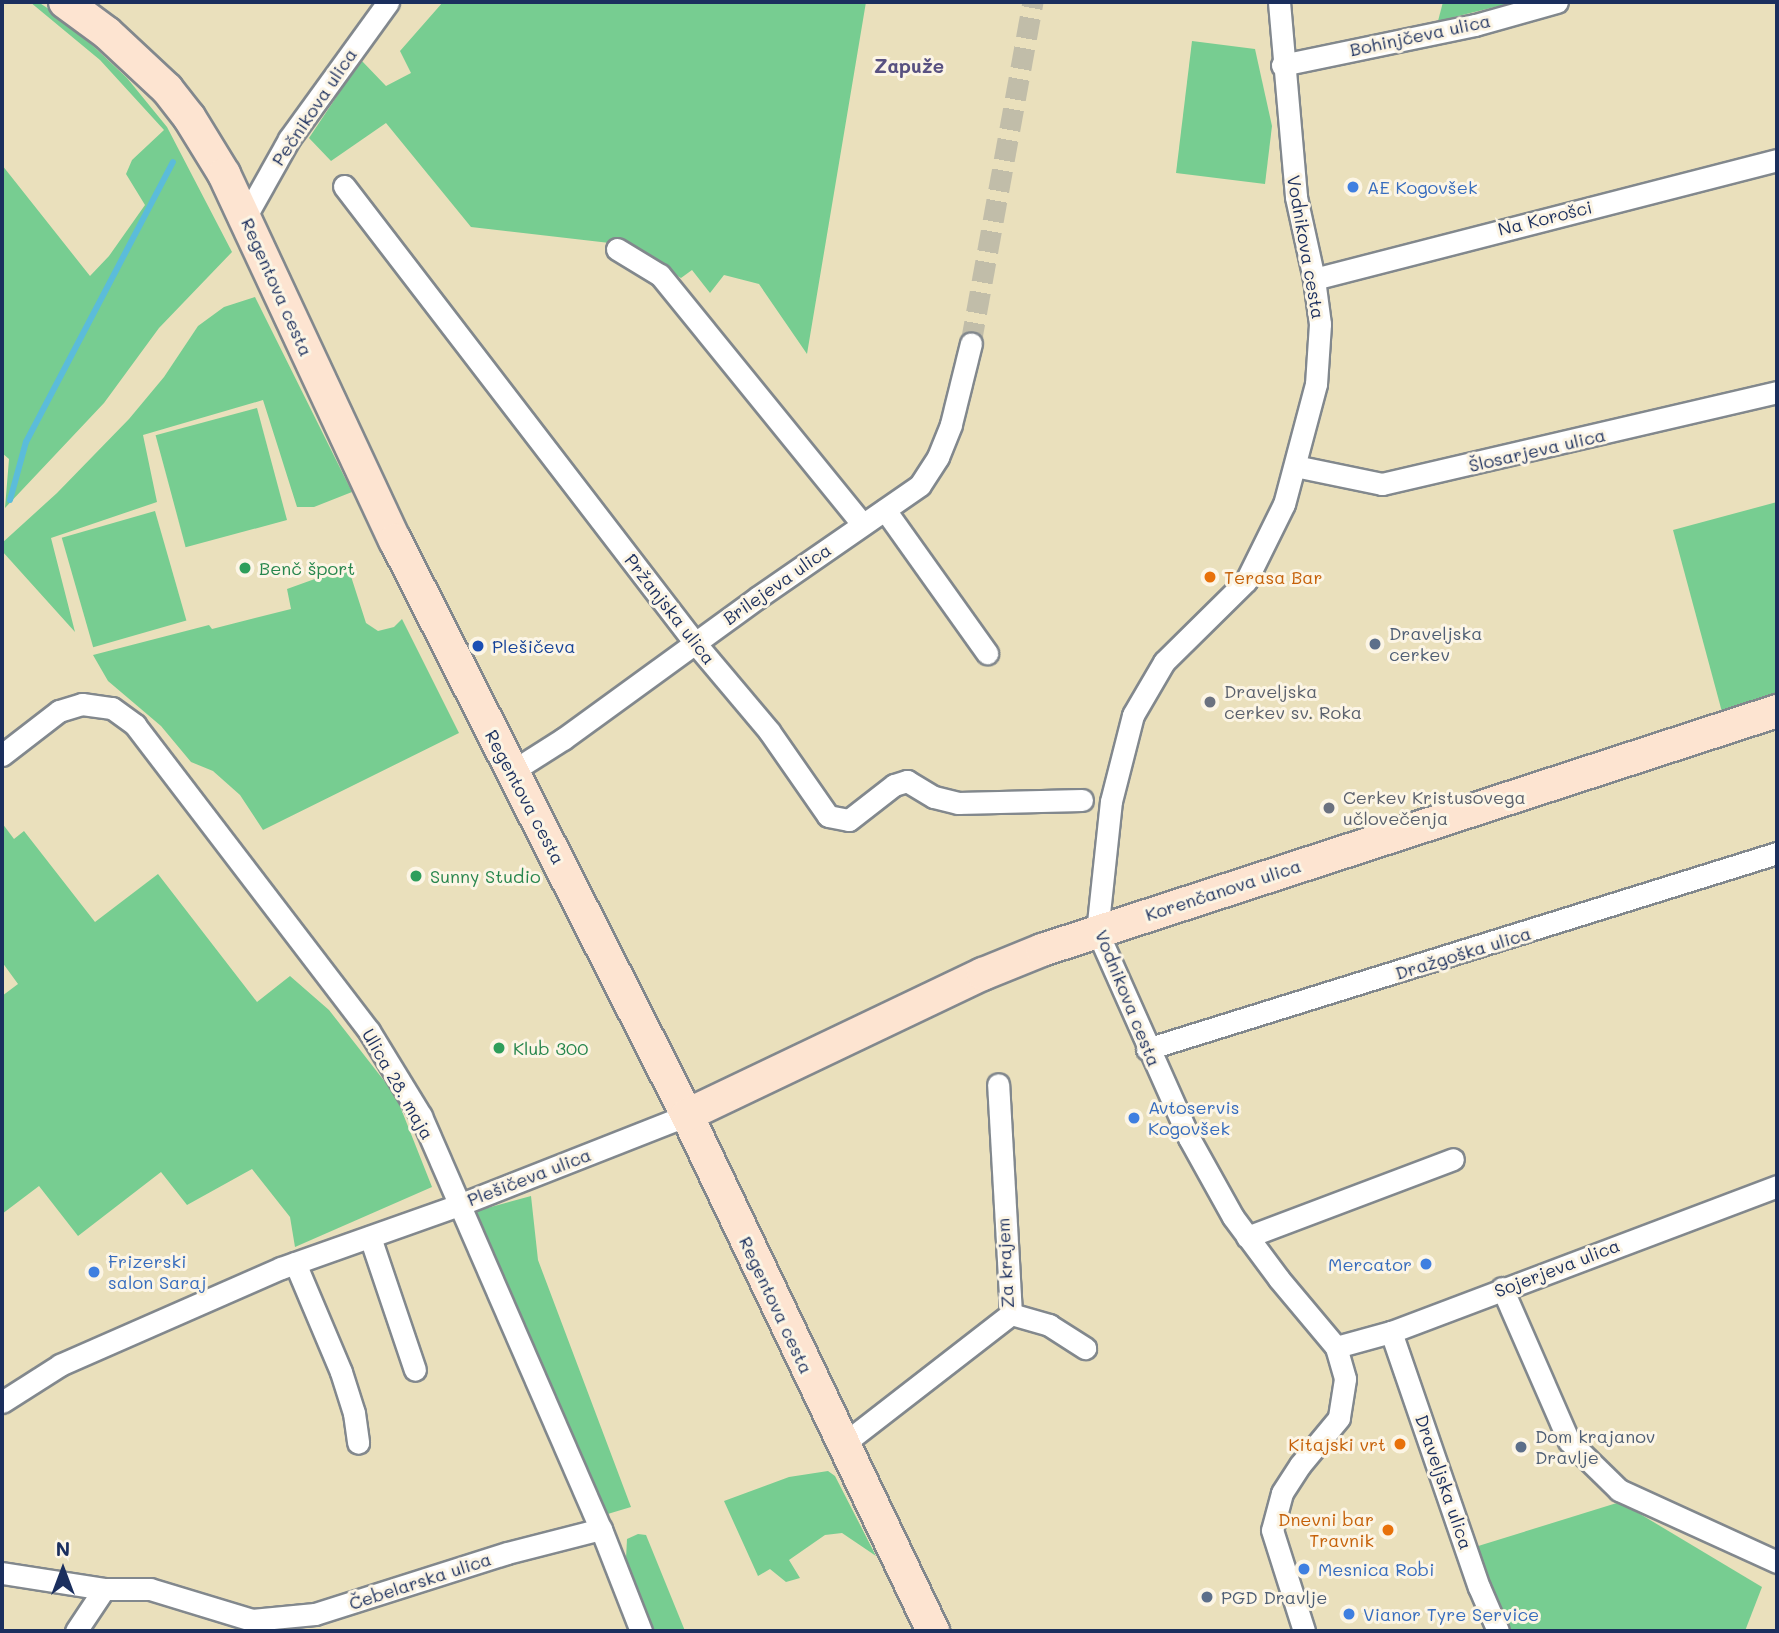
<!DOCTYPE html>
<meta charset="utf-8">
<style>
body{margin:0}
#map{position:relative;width:1779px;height:1633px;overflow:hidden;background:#eae0bc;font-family:Mali,sans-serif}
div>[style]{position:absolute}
.green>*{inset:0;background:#77cd91;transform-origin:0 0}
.stream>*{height:6px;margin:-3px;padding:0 3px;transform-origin:3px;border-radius:3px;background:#5bbcda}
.street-tunnel>*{height:21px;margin-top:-10.5px;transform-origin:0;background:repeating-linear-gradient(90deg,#c1bda9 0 21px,transparent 0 31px)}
.roads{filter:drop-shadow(2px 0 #82888d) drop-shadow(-2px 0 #82888d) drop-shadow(0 2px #82888d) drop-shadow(0 -2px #82888d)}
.street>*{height:21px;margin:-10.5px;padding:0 10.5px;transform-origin:10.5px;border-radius:10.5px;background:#fff}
.secondary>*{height:32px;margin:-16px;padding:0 16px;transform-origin:16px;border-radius:16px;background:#fde4d1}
.dots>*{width:19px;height:19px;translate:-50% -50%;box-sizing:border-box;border:4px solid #fcf5e5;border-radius:50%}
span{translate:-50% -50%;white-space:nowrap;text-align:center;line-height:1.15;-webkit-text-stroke:6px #fcf5e5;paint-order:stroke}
.street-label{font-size:18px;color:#1b2f5e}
.shop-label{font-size:18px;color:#366cbe}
.left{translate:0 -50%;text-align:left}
.right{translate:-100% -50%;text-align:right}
.leisure-label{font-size:18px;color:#27864d}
.food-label{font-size:18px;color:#c56008}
.service-label{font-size:18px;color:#4e5e75}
.transit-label{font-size:18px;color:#164399}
.worship-label{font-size:18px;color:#5b616d}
.neighbourhood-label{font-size:19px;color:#585181;font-weight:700}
.frame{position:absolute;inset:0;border:4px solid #1b2f5e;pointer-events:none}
.north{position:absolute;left:28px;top:1535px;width:70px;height:70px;-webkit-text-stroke:5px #fcf5e5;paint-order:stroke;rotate:0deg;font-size:19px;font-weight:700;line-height:28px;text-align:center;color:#1b2f5e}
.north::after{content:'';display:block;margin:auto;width:24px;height:32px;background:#1b2f5e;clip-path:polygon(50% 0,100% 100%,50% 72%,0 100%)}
</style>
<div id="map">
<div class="green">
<i style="clip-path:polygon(30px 2px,38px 2px,52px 11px,90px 43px,127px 78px,167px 127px,232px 252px,159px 328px,104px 403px,5px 508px,9px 459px,2px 453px,2px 165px,90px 276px,109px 256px,145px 205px,126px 174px,132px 160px,164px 130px,100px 60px)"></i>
<i style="clip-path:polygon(443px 2px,866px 2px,807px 354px,759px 284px,724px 275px,710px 293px,692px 270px,681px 278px,627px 245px,471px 227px,386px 123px,331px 161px,309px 138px,361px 60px,386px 86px,411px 73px,400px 51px)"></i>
<i style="clip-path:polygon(1443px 2px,1515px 2px,1438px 21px)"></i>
<i style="clip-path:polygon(1192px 41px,1255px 49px,1272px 126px,1265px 184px,1176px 173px)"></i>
<i style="clip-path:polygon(255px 297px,352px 492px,314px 507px,297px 507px,263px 400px,143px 435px,157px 502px,51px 538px,75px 632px,2px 551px,2px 543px,57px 493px,129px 419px,164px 377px,198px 326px,224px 307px)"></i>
<i style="left:257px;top:408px;width:116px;height:105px;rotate:75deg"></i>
<i style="clip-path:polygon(1777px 502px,1777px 698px,1722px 712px,1673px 530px)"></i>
<i style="left:155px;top:511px;width:114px;height:97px;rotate:74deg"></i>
<i style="clip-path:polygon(348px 567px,366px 623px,378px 631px,394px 627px,402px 619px,459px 733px,263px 830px,240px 795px,213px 771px,191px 762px,161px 726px,108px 681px,93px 655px,209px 625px,212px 629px,291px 609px,287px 589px)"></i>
<i style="clip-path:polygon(2px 823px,14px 839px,24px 831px,95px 922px,158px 874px,257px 1002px,290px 976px,329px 1010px,396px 1096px,432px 1187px,295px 1247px,290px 1217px,252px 1169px,187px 1205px,161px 1172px,78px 1236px,39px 1186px,2px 1214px,2px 996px,18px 984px,2px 962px)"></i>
<i style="clip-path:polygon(531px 1196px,538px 1260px,631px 1507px,601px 1516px,469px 1213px)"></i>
<i style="clip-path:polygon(828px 1471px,835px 1476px,876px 1556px,842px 1533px,825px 1535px,789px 1560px,800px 1578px,786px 1582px,770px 1569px,758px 1576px,724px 1501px,789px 1477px)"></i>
<i style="clip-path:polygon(1620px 1502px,1762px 1587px,1745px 1631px,1505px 1631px,1475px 1547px)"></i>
<i style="clip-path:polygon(638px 1534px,646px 1535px,685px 1631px,651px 1631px,626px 1559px,627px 1539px)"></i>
</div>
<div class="stream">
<i style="left:10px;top:500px;width:60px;rotate:-74.6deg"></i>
<i style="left:26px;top:442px;width:316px;rotate:-62.3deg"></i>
</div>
<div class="street-tunnel">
<i style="left:971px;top:343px;width:347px;rotate:-79.7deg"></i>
</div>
<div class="roads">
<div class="street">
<i style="left:1279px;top:2px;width:196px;rotate:85deg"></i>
<i style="left:1296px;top:197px;width:84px;rotate:77.6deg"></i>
<i style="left:1314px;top:279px;width:45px;rotate:82.4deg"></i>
<i style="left:1320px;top:324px;width:60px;rotate:93.8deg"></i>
<i style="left:1316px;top:384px;width:124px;rotate:104.9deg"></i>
<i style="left:1284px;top:504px;width:86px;rotate:116.3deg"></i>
<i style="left:1246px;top:581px;width:115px;rotate:135.4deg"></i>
<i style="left:1164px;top:662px;width:61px;rotate:120.3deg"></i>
<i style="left:1133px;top:715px;width:89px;rotate:104.3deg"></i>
<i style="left:1111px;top:801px;width:131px;rotate:96.1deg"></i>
<i style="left:1097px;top:931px;width:227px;rotate:66deg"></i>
<i style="left:1189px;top:1138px;width:90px;rotate:60.9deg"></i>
<i style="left:1233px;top:1217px;width:77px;rotate:53.4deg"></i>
<i style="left:1279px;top:1279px;width:89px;rotate:50deg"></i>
<i style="left:1336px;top:1347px;width:33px;rotate:74deg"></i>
<i style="left:1345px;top:1379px;width:39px;rotate:99deg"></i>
<i style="left:1339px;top:1418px;width:61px;rotate:129.7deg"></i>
<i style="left:1300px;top:1465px;width:33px;rotate:123deg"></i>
<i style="left:1282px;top:1493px;width:38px;rotate:105deg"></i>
<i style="left:1272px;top:1530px;width:106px;rotate:72.4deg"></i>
<i style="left:1282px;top:65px;width:197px;rotate:-11.7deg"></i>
<i style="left:1475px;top:25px;width:85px;rotate:-15.7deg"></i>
<i style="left:344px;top:186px;width:576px;rotate:52.47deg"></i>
<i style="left:695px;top:643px;width:115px;rotate:49.9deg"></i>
<i style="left:769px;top:731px;width:103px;rotate:55.2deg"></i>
<i style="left:828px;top:816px;width:21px;rotate:11deg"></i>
<i style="left:849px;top:820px;width:57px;rotate:-37.9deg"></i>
<i style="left:894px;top:785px;width:14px;rotate:-17deg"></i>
<i style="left:907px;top:781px;width:31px;rotate:31deg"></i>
<i style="left:934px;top:797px;width:25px;rotate:14deg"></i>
<i style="left:958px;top:803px;width:124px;rotate:-1.4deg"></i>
<i style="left:246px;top:216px;width:88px;rotate:-60.8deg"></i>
<i style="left:289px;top:139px;width:169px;rotate:-54.1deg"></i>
<i style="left:617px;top:249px;width:50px;rotate:31.2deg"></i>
<i style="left:660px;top:275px;width:321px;rotate:50.9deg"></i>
<i style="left:1314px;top:279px;width:478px;rotate:-14.4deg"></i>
<i style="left:1295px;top:466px;width:89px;rotate:11.7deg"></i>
<i style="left:1382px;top:484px;width:406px;rotate:-13.1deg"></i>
<i style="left:885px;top:510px;width:176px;rotate:54.5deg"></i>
<i style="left:2px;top:755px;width:72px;rotate:-37.7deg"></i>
<i style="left:59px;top:711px;width:24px;rotate:-17deg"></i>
<i style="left:82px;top:704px;width:30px;rotate:8deg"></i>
<i style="left:112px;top:708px;width:29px;rotate:36deg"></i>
<i style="left:135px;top:725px;width:385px;rotate:52.6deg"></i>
<i style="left:369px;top:1031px;width:100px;rotate:58.5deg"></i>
<i style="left:421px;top:1116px;width:451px;rotate:66.5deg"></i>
<i style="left:601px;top:1529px;width:110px;rotate:68.6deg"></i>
<i style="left:511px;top:772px;width:62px;rotate:-32.4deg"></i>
<i style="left:563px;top:739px;width:240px;rotate:-36deg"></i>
<i style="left:757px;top:598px;width:198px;rotate:-34.7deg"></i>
<i style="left:920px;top:485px;width:33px;rotate:-57deg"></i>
<i style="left:938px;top:457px;width:35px;rotate:-68deg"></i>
<i style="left:951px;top:424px;width:83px;rotate:-76.1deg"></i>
<i style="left:1147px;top:1049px;width:660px;rotate:-17.28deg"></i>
<i style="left:370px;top:1237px;width:140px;rotate:71.3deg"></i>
<i style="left:1247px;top:1237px;width:220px;rotate:-20.7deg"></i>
<i style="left:295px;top:1263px;width:118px;rotate:67.1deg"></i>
<i style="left:341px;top:1372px;width:43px;rotate:72.4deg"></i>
<i style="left:354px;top:1413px;width:30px;rotate:82deg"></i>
<i style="left:1502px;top:1288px;width:167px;rotate:66.4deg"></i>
<i style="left:1569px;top:1441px;width:70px;rotate:44.4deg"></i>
<i style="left:1619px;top:1490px;width:174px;rotate:24.5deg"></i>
<i style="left:1011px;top:1314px;width:40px;rotate:16deg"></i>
<i style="left:1049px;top:1325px;width:43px;rotate:32.6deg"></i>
<i style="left:1391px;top:1332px;width:270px;rotate:71deg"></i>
<i style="left:1479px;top:1587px;width:48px;rotate:66.6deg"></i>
<i style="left:1336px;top:1347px;width:57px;rotate:-15.3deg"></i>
<i style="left:1391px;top:1332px;width:413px;rotate:-20.7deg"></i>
<i style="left:2px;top:1402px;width:69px;rotate:-32.5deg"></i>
<i style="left:60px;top:1365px;width:241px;rotate:-23.7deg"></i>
<i style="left:281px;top:1268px;width:189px;rotate:-19.5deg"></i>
<i style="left:459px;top:1205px;width:245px;rotate:-21.5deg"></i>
<i style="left:842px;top:1445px;width:214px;rotate:-37.8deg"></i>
<i style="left:1011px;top:1314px;width:230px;rotate:-93.2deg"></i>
<i style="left:2px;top:1573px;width:103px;rotate:8.9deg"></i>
<i style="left:104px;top:1589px;width:46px"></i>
<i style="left:150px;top:1589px;width:107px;rotate:16.9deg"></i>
<i style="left:252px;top:1620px;width:63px;rotate:-5.4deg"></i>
<i style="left:315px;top:1614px;width:201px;rotate:-17.6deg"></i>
<i style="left:507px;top:1553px;width:97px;rotate:-14.3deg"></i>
<i style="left:76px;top:1631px;width:50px;rotate:-56.3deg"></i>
</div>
<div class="secondary">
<i style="left:65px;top:2px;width:52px;rotate:36.4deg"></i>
<i style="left:107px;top:33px;width:82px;rotate:43deg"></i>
<i style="left:167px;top:89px;width:36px;rotate:52deg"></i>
<i style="left:189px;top:117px;width:67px;rotate:58.4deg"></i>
<i style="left:224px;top:174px;width:404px;rotate:65deg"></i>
<i style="left:395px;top:540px;width:645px;rotate:63.08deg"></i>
<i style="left:687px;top:1115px;width:572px;rotate:64.51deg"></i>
<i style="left:687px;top:1115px;width:328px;rotate:-25.5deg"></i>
<i style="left:983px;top:974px;width:64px;rotate:-22.1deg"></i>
<i style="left:1042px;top:950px;width:773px;rotate:-18.01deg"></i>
</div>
</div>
<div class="dots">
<i style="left:1353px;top:187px;background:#3f7fe0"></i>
<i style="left:245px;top:568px;background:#2e9e5b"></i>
<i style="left:1210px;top:577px;background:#e8710a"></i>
<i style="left:1375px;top:644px;background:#5c6f8a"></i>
<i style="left:478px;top:646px;background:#1a4fb4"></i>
<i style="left:1210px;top:702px;background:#6b7280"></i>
<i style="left:1329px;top:808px;background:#6b7280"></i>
<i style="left:416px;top:876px;background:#2e9e5b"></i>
<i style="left:499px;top:1048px;background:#2e9e5b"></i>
<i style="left:1134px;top:1118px;background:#3f7fe0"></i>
<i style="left:1426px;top:1264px;background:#3f7fe0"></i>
<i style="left:94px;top:1272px;background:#3f7fe0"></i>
<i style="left:1400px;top:1444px;background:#e8710a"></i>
<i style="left:1521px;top:1447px;background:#5c6f8a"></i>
<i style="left:1388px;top:1530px;background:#e8710a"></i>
<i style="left:1304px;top:1569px;background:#3f7fe0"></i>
<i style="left:1207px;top:1597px;background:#5c6f8a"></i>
<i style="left:1349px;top:1614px;background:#3f7fe0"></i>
</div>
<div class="street-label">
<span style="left:1420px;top:35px;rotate:-12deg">Bohinjčeva ulica</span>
<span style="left:314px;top:107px;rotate:-56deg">Pečnikova ulica</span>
<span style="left:1545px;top:218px;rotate:-14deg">Na Korošci</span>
<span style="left:1306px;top:247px;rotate:80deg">Vodnikova cesta</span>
<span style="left:277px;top:287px;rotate:66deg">Regentova cesta</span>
<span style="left:1537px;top:450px;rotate:-13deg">Šlosarjeva ulica</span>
<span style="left:777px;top:584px;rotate:-35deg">Brilejeva ulica</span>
<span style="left:670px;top:609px;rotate:52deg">Pržanjska ulica</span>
<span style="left:525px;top:797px;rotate:62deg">Regentova cesta</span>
<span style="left:1223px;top:890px;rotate:-18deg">Korenčanova ulica</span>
<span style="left:1463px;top:953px;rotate:-17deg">Dražgoška ulica</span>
<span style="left:1128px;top:998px;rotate:68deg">Vodnikova cesta</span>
<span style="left:398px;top:1084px;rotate:60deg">Ulica 28. maja</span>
<span style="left:529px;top:1177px;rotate:-21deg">Plešičeva ulica</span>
<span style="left:1005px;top:1263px;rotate:-93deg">Za krajem</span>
<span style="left:1557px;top:1268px;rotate:-21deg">Sojerjeva ulica</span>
<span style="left:776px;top:1305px;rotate:65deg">Regentova cesta</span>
<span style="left:1444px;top:1482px;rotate:71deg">Draveljska ulica</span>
<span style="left:420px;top:1581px;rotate:-18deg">Čebelarska ulica</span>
</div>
<div class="shop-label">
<span class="left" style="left:1367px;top:187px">AE Kogovšek</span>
<span class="left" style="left:1148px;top:1118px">Avtoservis<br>Kogovšek</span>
<span class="left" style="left:108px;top:1272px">Frizerski<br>salon Saraj</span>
<span class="right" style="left:1412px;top:1264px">Mercator</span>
<span class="left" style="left:1318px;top:1569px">Mesnica Robi</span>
<span class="left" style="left:1363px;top:1614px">Vianor Tyre Service</span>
</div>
<div class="leisure-label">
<span class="left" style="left:259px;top:568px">Benč šport</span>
<span class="left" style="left:430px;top:876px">Sunny Studio</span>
<span class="left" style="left:513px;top:1048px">Klub 300</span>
</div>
<div class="food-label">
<span class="left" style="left:1224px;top:577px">Terasa Bar</span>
<span class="right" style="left:1386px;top:1444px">Kitajski vrt</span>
<span class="right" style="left:1374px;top:1530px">Dnevni bar<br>Travnik</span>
</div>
<div class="service-label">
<span class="left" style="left:1389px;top:644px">Draveljska<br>cerkev</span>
<span class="left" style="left:1535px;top:1447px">Dom krajanov<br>Dravlje</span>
<span class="left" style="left:1221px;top:1597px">PGD Dravlje</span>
</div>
<div class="transit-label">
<span class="left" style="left:492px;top:646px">Plešičeva</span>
</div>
<div class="worship-label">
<span class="left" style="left:1224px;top:702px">Draveljska<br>cerkev sv. Roka</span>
<span class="left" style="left:1343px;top:808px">Cerkev Kristusovega<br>učlovečenja</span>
</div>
<div class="neighbourhood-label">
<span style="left:909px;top:66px">Zapuže</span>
</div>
<div class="frame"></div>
<div class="north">N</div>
</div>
